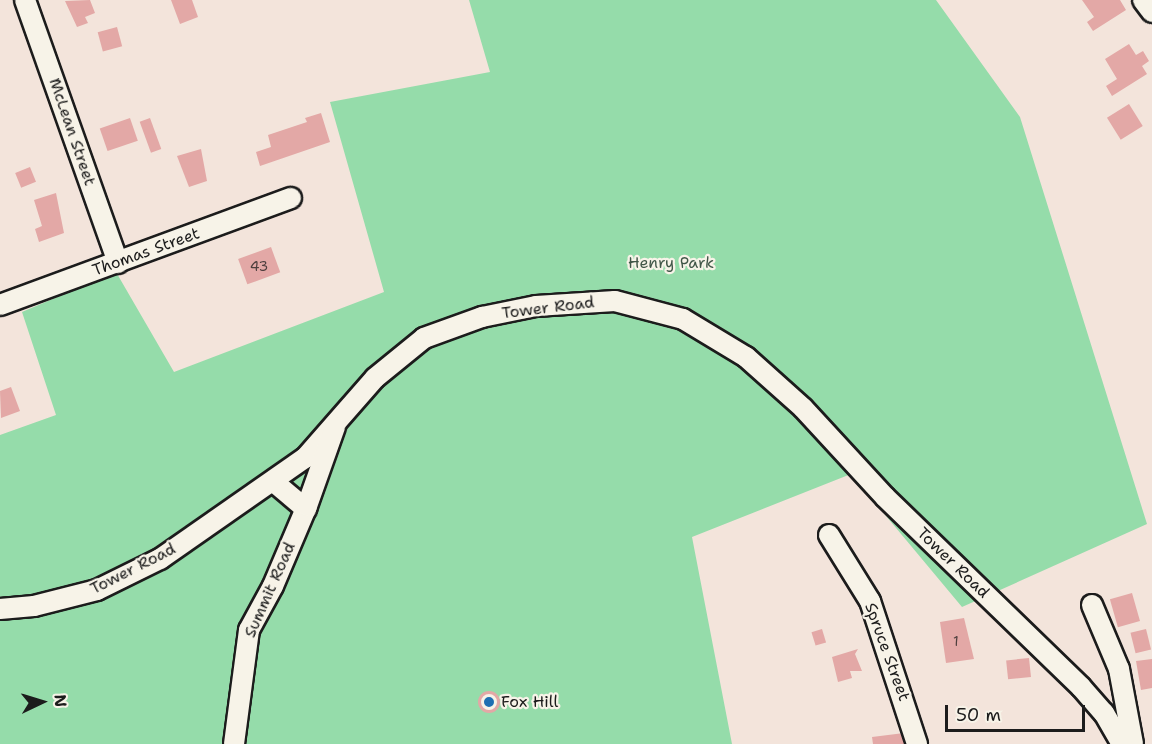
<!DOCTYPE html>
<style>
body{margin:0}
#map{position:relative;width:1152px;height:744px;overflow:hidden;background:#f3e4db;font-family:"Shantell Sans",sans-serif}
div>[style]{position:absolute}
.green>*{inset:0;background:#95dcaa}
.building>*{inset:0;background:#e3a8a6;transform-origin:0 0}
.round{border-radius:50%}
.roads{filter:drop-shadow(2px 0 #1c1c1c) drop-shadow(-2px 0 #1c1c1c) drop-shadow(0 2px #1c1c1c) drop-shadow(0 -2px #1c1c1c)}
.minor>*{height:20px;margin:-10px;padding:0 10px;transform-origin:10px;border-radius:10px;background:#f7f3e8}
.dots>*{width:16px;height:16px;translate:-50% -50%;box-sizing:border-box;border:3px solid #f7f3e8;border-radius:50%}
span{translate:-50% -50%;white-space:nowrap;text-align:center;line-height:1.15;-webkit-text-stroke:4.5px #f7f3e8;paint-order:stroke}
.number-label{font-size:14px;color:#4e3f3e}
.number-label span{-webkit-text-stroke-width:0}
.street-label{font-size:16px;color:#1c1c1c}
.park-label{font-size:16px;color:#405647}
.poi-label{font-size:16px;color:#1c1c1c}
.left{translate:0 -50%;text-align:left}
.north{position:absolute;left:12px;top:672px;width:60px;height:60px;-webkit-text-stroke:4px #f7f3e8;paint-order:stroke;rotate:86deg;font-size:16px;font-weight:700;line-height:24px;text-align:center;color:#1c1c1c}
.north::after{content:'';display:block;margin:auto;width:21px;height:27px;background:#1c1c1c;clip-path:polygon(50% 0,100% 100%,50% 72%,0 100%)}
.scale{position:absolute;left:945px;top:705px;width:140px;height:27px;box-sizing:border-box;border:3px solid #1c1c1c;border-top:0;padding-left:8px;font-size:18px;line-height:21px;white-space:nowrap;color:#1c1c1c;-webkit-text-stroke:4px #f7f3e8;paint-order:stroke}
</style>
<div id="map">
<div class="green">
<i style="clip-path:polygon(469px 0,936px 0,1020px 117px,1147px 524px,962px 607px,851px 474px,692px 537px,732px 744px,0 744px,0 435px,56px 415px,22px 312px,116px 272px,174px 372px,384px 292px,330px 102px,490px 72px)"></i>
</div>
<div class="building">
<i style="clip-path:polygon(90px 0,95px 13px,85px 17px,88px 23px,77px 27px,65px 1px)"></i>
<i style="clip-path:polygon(171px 0,192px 0,198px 17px,180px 24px)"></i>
<i style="clip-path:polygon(1082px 0,1120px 0,1126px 10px,1093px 31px,1087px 22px,1094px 17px)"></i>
<i style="left:117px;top:27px;width:20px;height:20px;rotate:75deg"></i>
<i style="clip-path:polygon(1129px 44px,1136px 55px,1143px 51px,1149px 61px,1142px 66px,1147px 74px,1112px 96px,1106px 86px,1117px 79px,1105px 59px)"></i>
<i style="left:1129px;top:104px;width:26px;height:26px;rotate:58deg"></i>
<i style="clip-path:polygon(321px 113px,330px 142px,260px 166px,256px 152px,271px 147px,268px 135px,307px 122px,305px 118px)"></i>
<i style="left:130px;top:118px;width:24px;height:32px;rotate:71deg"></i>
<i style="left:150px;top:118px;width:33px;height:11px;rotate:70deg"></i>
<i style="clip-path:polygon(201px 149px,207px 181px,189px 187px,177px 156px)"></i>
<i style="left:30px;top:167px;width:16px;height:16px;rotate:68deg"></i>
<i style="clip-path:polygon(56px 193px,64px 233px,39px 242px,35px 229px,42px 226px,34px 200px)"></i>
<i style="left:271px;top:247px;width:27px;height:35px;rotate:70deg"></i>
<i style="clip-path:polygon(11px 387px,20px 411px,1px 418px,0 391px)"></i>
<i style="left:1132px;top:593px;width:29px;height:23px;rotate:74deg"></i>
<i style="clip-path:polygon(964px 618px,974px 659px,946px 663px,940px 622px)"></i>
<i style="left:822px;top:629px;width:14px;height:11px;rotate:73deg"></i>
<i style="left:1146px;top:629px;width:21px;height:16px;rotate:76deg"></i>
<i style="clip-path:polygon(858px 649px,855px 654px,862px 671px,850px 671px,852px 678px,838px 682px,832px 657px)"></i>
<i style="left:1029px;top:658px;width:19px;height:23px;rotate:84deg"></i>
<i style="clip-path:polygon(1152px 659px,1152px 688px,1141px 690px,1136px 661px)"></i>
<i class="round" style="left:478px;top:691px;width:22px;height:22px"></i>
<i style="clip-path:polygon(904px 733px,905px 744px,873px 744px,872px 737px)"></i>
</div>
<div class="roads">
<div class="minor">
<i style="left:25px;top:0;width:279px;rotate:70.5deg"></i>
<i style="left:1143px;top:0;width:15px;rotate:53deg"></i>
<i style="left:0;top:305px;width:310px;rotate:-20.2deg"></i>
<i style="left:274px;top:482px;width:42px;rotate:40.2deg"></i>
<i style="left:829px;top:535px;width:78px;rotate:58.2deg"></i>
<i style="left:870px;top:601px;width:151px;rotate:71.8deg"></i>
<i style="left:1092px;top:605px;width:69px;rotate:67.1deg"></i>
<i style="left:1119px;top:669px;width:76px;rotate:79.4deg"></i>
<i style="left:0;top:609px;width:34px;rotate:-5deg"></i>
<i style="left:34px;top:606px;width:65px;rotate:-14.3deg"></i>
<i style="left:97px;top:590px;width:70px;rotate:-26.2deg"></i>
<i style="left:160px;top:559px;width:177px;rotate:-34.9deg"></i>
<i style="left:305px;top:458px;width:106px;rotate:-48.8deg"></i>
<i style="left:375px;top:378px;width:63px;rotate:-39.2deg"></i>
<i style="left:424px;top:338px;width:62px;rotate:-19.9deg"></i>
<i style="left:482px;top:317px;width:55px;rotate:-11.5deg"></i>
<i style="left:536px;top:306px;width:79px;rotate:-3.6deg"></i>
<i style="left:615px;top:301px;width:70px;rotate:14.8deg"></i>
<i style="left:683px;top:319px;width:74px;rotate:31.1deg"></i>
<i style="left:746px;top:357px;width:76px;rotate:41.8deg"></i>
<i style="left:803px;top:408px;width:121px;rotate:47.3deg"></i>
<i style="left:885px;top:497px;width:273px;rotate:44.1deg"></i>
<i style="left:1081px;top:687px;width:35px;rotate:49deg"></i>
<i style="left:1104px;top:713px;width:36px;rotate:60deg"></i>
<i style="left:234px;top:744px;width:115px;rotate:-82.5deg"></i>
<i style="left:249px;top:630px;width:50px;rotate:-61.4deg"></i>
<i style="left:273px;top:586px;width:87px;rotate:-67deg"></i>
<i style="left:307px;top:506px;width:84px;rotate:-70.5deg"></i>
</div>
</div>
<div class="dots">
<i style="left:489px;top:702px;background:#1f6fb2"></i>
</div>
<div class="number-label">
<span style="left:259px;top:266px">43</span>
<span style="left:956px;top:641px">1</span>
</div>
<div class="street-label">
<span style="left:72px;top:132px;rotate:71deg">McLean Street</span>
<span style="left:146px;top:252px;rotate:-20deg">Thomas Street</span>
<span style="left:548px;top:308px;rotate:-7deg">Tower Road</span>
<span style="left:953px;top:563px;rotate:44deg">Tower Road</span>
<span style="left:133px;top:569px;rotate:-27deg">Tower Road</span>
<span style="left:270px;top:590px;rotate:-66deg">Summit Road</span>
<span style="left:887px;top:652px;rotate:70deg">Spruce Street</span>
</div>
<div class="park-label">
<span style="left:671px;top:263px">Henry Park</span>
</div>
<div class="poi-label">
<span class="left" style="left:501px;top:702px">Fox Hill</span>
</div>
<div class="north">N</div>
<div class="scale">50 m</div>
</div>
